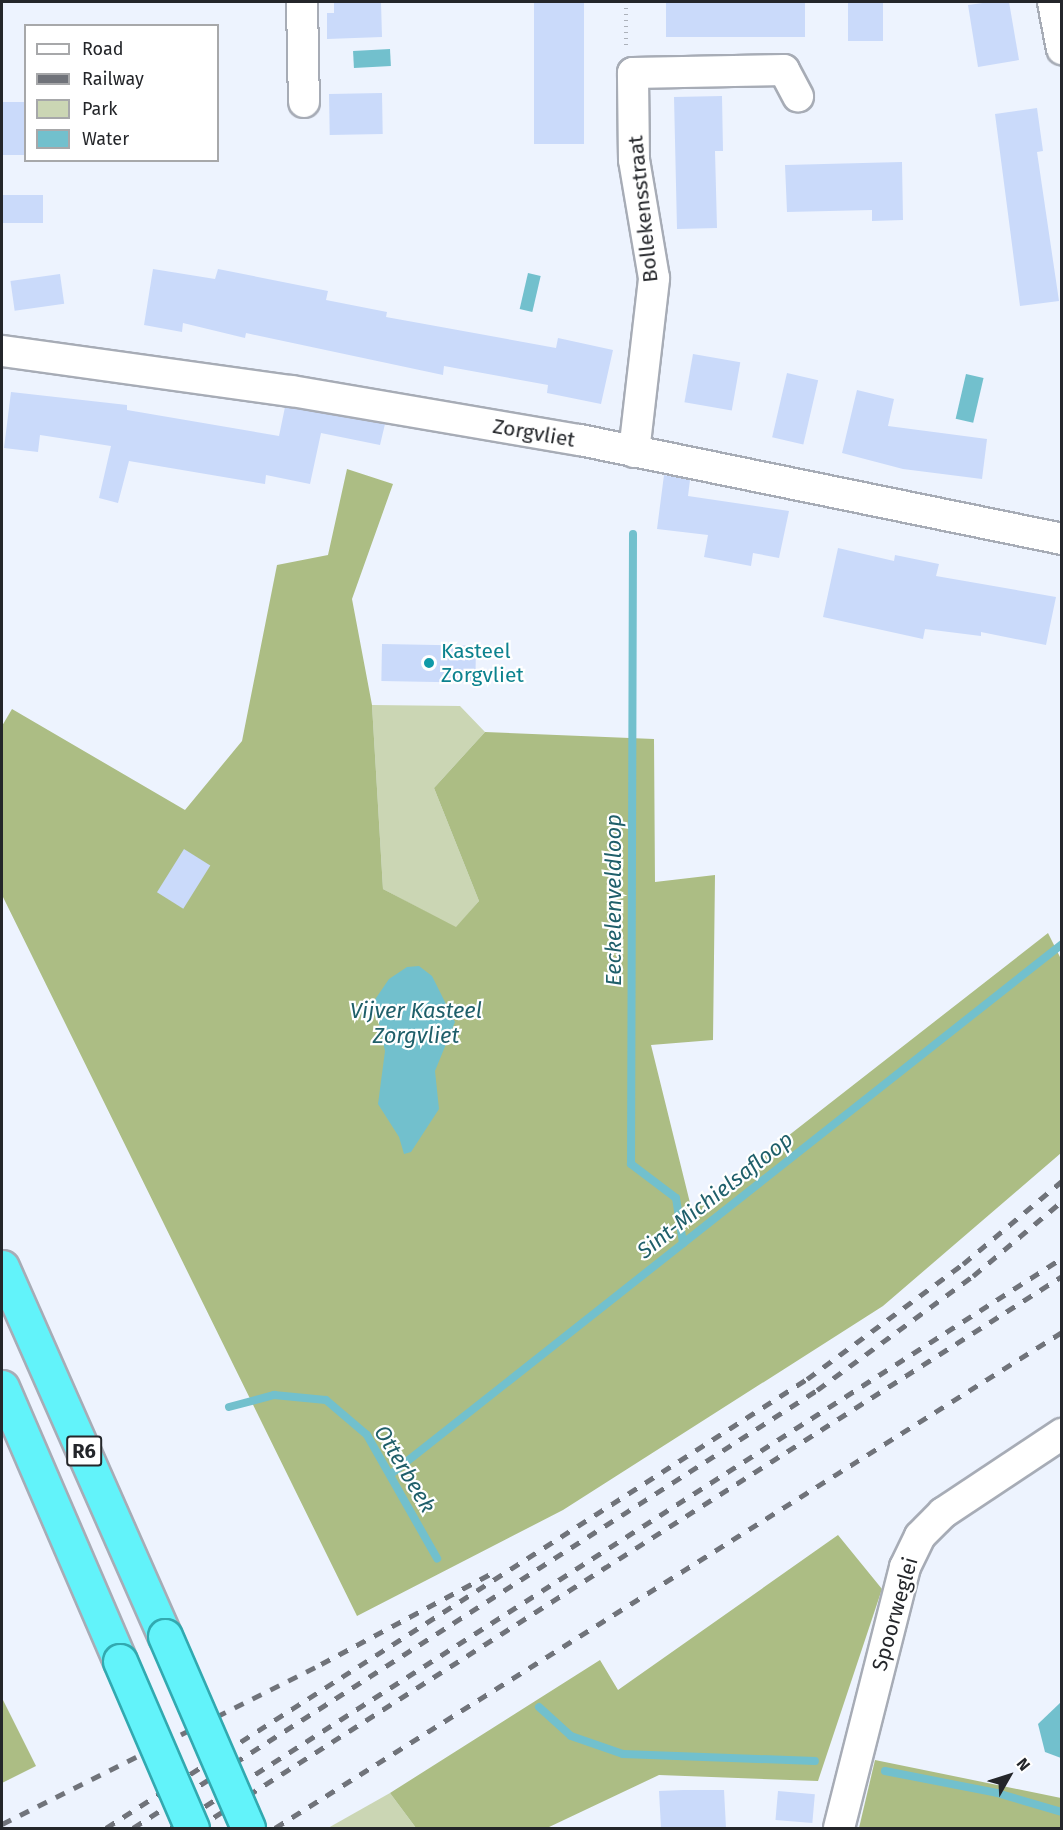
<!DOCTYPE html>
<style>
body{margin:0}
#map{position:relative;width:1063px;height:1830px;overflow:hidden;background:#edf3fe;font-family:"Fira Sans",sans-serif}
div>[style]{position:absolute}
.green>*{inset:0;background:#cbd6b4}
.forest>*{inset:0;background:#acbd84}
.water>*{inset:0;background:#72c0cd;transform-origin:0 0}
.stream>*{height:8px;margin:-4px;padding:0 4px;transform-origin:4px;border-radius:4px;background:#72c0cd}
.building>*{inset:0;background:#cadafa;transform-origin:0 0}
.path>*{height:4px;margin-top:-2px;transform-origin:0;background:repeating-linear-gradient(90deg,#acb1ba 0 1.5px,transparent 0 6px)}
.roads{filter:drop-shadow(2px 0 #a7acb6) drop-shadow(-2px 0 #a7acb6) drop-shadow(0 2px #a7acb6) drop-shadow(0 -2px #a7acb6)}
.minor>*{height:30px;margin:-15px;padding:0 15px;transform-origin:15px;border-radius:15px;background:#fff}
.trunk>*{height:33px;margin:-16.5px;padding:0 16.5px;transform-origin:16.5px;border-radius:16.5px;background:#62f3fa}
.rail>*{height:4.5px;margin-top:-2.25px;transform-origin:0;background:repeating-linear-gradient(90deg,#70737a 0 10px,transparent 0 20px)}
.bridges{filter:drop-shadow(2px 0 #32a9b0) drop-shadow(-2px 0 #32a9b0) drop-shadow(0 2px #32a9b0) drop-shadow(0 -2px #32a9b0)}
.trunk-bridge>*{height:33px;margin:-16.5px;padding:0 16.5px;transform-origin:16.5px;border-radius:16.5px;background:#62f3fa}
.dots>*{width:16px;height:16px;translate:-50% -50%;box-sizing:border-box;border:3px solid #fff;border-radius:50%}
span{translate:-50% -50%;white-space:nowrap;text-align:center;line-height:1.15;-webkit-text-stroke:4.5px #fff;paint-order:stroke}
.shield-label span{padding:2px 4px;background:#fff;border:2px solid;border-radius:4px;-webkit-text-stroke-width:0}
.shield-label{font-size:20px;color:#24262a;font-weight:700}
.street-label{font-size:21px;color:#24262a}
.culture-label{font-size:21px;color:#0d838f}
.left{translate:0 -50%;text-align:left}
.water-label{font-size:22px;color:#1f5f6a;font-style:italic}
.frame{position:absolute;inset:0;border:3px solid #24262a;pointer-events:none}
.legend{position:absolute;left:24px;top:24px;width:195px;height:138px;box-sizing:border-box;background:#fff;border:2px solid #a7a8aa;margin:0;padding:8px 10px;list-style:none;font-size:18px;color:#24262a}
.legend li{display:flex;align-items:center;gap:12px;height:30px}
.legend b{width:30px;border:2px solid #a7a8aa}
.north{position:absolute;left:979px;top:1746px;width:60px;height:60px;-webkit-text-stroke:4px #fff;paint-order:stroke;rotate:51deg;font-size:16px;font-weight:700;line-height:24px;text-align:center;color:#24262a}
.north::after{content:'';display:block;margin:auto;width:21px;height:27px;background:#24262a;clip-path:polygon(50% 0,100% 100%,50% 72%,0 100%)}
</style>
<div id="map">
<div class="green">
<i style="clip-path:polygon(372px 705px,460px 706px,485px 732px,434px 788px,479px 901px,456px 928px,383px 889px)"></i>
<i style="clip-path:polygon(390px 1793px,416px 1828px,328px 1828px)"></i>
</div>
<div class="forest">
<i style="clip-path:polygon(347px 469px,393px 484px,352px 599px,372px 705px,383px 889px,456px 927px,479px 901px,434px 788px,485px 732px,654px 739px,655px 882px,715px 875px,713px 1040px,651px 1045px,692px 1211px,1048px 933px,1061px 959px,1061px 1153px,883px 1306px,563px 1510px,357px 1616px,2px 895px,2px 726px,12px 709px,185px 810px,242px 741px,277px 565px,328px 555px)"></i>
<i style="clip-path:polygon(838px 1535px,882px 1589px,818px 1781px,659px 1775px,547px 1828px,416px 1828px,390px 1793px,600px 1660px,618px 1690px)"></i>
<i style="clip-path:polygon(2px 1698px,36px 1766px,2px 1783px)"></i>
<i style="clip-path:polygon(875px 1760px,1061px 1798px,1061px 1828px,859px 1828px)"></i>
</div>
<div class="water">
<i style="left:390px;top:49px;width:17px;height:37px;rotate:87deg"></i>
<i style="left:528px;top:273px;width:13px;height:37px;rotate:13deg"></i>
<i style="left:966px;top:374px;width:18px;height:46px;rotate:13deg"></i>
<i style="clip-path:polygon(419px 966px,432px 976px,455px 1022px,435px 1071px,439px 1109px,411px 1152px,404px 1154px,399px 1137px,378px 1104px,385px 1051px,374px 1001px,389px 979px,407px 967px)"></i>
<i style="clip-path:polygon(1061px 1702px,1062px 1703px,1061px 1758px,1045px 1752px,1038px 1724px)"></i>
</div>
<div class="stream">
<i style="left:633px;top:534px;width:630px;rotate:90.18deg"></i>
<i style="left:631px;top:1164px;width:56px;rotate:37.1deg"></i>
<i style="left:676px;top:1198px;width:46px;rotate:81.2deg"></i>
<i style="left:229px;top:1407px;width:47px;rotate:-14.9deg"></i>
<i style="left:274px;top:1395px;width:52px;rotate:5.5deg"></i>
<i style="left:326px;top:1400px;width:54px;rotate:40.5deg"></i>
<i style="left:367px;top:1435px;width:142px;rotate:60.4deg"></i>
<i style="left:391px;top:1474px;width:855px;rotate:-38.3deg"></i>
<i style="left:539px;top:1707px;width:43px;rotate:42.2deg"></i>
<i style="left:571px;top:1736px;width:55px;rotate:19.1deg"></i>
<i style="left:623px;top:1754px;width:192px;rotate:2.1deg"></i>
<i style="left:885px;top:1771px;width:114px;rotate:11.1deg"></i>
<i style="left:997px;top:1793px;width:68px;rotate:16.3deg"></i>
</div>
<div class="building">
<i style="clip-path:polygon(334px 2px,381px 2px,382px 37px,327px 39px,327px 13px,334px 13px)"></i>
<i style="left:534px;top:2px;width:50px;height:142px"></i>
<i style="left:666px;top:2px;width:139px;height:35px"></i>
<i style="left:848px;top:2px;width:35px;height:39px"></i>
<i style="clip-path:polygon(990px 2px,1009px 2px,1019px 60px,978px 67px,968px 5px)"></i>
<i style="left:382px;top:93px;width:41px;height:53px;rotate:89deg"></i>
<i style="clip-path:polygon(722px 96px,723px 151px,715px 151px,717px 228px,677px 229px,674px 97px)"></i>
<i style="left:26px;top:102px;width:53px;height:24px;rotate:90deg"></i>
<i style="clip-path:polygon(1037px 108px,1043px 151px,1037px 152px,1059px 301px,1020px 306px,995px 114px)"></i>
<i style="clip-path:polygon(902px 162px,903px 220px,872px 221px,872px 210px,787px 212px,785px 165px)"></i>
<i style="left:43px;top:195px;width:28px;height:40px;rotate:90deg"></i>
<i style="clip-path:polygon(153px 269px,215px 279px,218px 269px,328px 291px,326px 300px,387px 312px,386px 317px,556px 348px,558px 338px,613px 350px,601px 404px,547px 393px,548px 385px,444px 366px,443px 375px,246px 333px,245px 338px,183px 323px,182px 332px,144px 325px)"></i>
<i style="left:60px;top:274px;width:30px;height:50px;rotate:82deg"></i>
<i style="left:693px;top:354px;width:48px;height:49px;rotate:10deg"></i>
<i style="left:787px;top:373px;width:32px;height:66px;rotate:13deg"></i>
<i style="clip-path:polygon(857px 390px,894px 399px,888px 426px,987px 439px,982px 479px,903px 469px,842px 453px)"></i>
<i style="clip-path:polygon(11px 392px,127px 405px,127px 410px,279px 436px,285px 407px,385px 424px,380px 445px,321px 433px,310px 484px,266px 475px,265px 484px,129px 461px,118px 503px,99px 498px,111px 446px,40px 435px,38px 452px,4px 448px)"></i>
<i style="clip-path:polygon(664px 475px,690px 480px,688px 496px,789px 511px,779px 558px,753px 553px,751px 566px,704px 557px,708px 535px,657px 529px)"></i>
<i style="clip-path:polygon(838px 548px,894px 561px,895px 555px,939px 564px,936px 576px,1056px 597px,1046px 645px,981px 632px,981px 636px,925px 629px,923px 639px,823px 617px)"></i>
<i style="left:382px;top:644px;width:94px;height:37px;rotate:1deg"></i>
<i style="left:184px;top:849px;width:31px;height:51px;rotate:32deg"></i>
<i style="clip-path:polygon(683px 1790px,724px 1790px,726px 1828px,661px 1828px,659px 1791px)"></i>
<i style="left:778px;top:1791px;width:37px;height:29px;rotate:5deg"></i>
</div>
<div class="path">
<i style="left:626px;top:2px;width:47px;rotate:90deg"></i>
</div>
<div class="roads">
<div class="minor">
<i style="left:302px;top:2px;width:100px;rotate:88.9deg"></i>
<i style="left:1053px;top:2px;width:48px;rotate:79.2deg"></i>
<i style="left:2px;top:351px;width:293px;rotate:7.9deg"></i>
<i style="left:292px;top:391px;width:292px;rotate:9.7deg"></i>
<i style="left:580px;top:440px;width:492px;rotate:11.6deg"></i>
<i style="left:634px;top:452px;width:175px;rotate:-83.4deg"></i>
<i style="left:654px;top:278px;width:120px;rotate:-99.6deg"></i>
<i style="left:634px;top:160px;width:87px;rotate:-90.7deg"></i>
<i style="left:633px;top:73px;width:151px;rotate:-1.1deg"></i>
<i style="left:784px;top:70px;width:30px;rotate:62deg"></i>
<i style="left:839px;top:1828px;width:269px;rotate:-75.8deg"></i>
<i style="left:905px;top:1567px;width:34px;rotate:-64deg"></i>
<i style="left:920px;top:1536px;width:33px;rotate:-45deg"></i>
<i style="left:943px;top:1513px;width:143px;rotate:-33.6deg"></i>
</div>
<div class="trunk">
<i style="left:2px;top:1267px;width:403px;rotate:66.2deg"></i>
<i style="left:2px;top:1387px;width:298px;rotate:66.7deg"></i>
</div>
</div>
<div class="rail">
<i style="left:2px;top:1824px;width:357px;rotate:-26.6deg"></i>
<i style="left:321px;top:1664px;width:191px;rotate:-28deg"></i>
<i style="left:106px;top:1828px;width:832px;rotate:-32.64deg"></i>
<i style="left:807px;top:1379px;width:194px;rotate:-36.4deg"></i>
<i style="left:963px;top:1264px;width:129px;rotate:-40deg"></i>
<i style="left:133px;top:1828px;width:812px;rotate:-32.63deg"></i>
<i style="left:817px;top:1390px;width:193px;rotate:-36.2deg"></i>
<i style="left:973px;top:1276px;width:116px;rotate:-40.1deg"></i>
<i style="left:171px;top:1828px;width:1058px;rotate:-32.61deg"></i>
<i style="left:197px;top:1828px;width:1026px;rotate:-32.54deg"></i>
<i style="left:275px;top:1828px;width:930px;rotate:-32.22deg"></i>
</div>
<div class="bridges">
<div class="trunk-bridge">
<i style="left:165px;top:1636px;width:209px;rotate:66.6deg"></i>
<i style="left:120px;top:1661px;width:182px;rotate:66.7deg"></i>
</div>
</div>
<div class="dots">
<i style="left:429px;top:663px;background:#0f9aa8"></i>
</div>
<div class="shield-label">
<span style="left:84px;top:1451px">R6</span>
</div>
<div class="street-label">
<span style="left:643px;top:209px;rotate:-96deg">Bollekensstraat</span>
<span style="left:534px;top:433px;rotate:10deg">Zorgvliet</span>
<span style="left:895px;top:1614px;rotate:-74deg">Spoorweglei</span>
</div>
<div class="culture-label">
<span class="left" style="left:441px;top:663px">Kasteel<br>Zorgvliet</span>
</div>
<div class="water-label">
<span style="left:614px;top:900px;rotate:-90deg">Eeckelenveldloop</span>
<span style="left:416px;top:1023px">Vijver Kasteel<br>Zorgvliet</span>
<span style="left:715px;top:1195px;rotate:-38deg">Sint-Michielsafloop</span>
<span style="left:405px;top:1469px;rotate:59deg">Otterbeek</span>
</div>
<div class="frame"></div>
<ul class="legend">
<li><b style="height:8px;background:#fff"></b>Road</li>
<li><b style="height:8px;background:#70737a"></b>Railway</li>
<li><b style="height:16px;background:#cbd6b4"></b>Park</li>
<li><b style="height:16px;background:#72c0cd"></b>Water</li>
</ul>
<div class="north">N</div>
</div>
